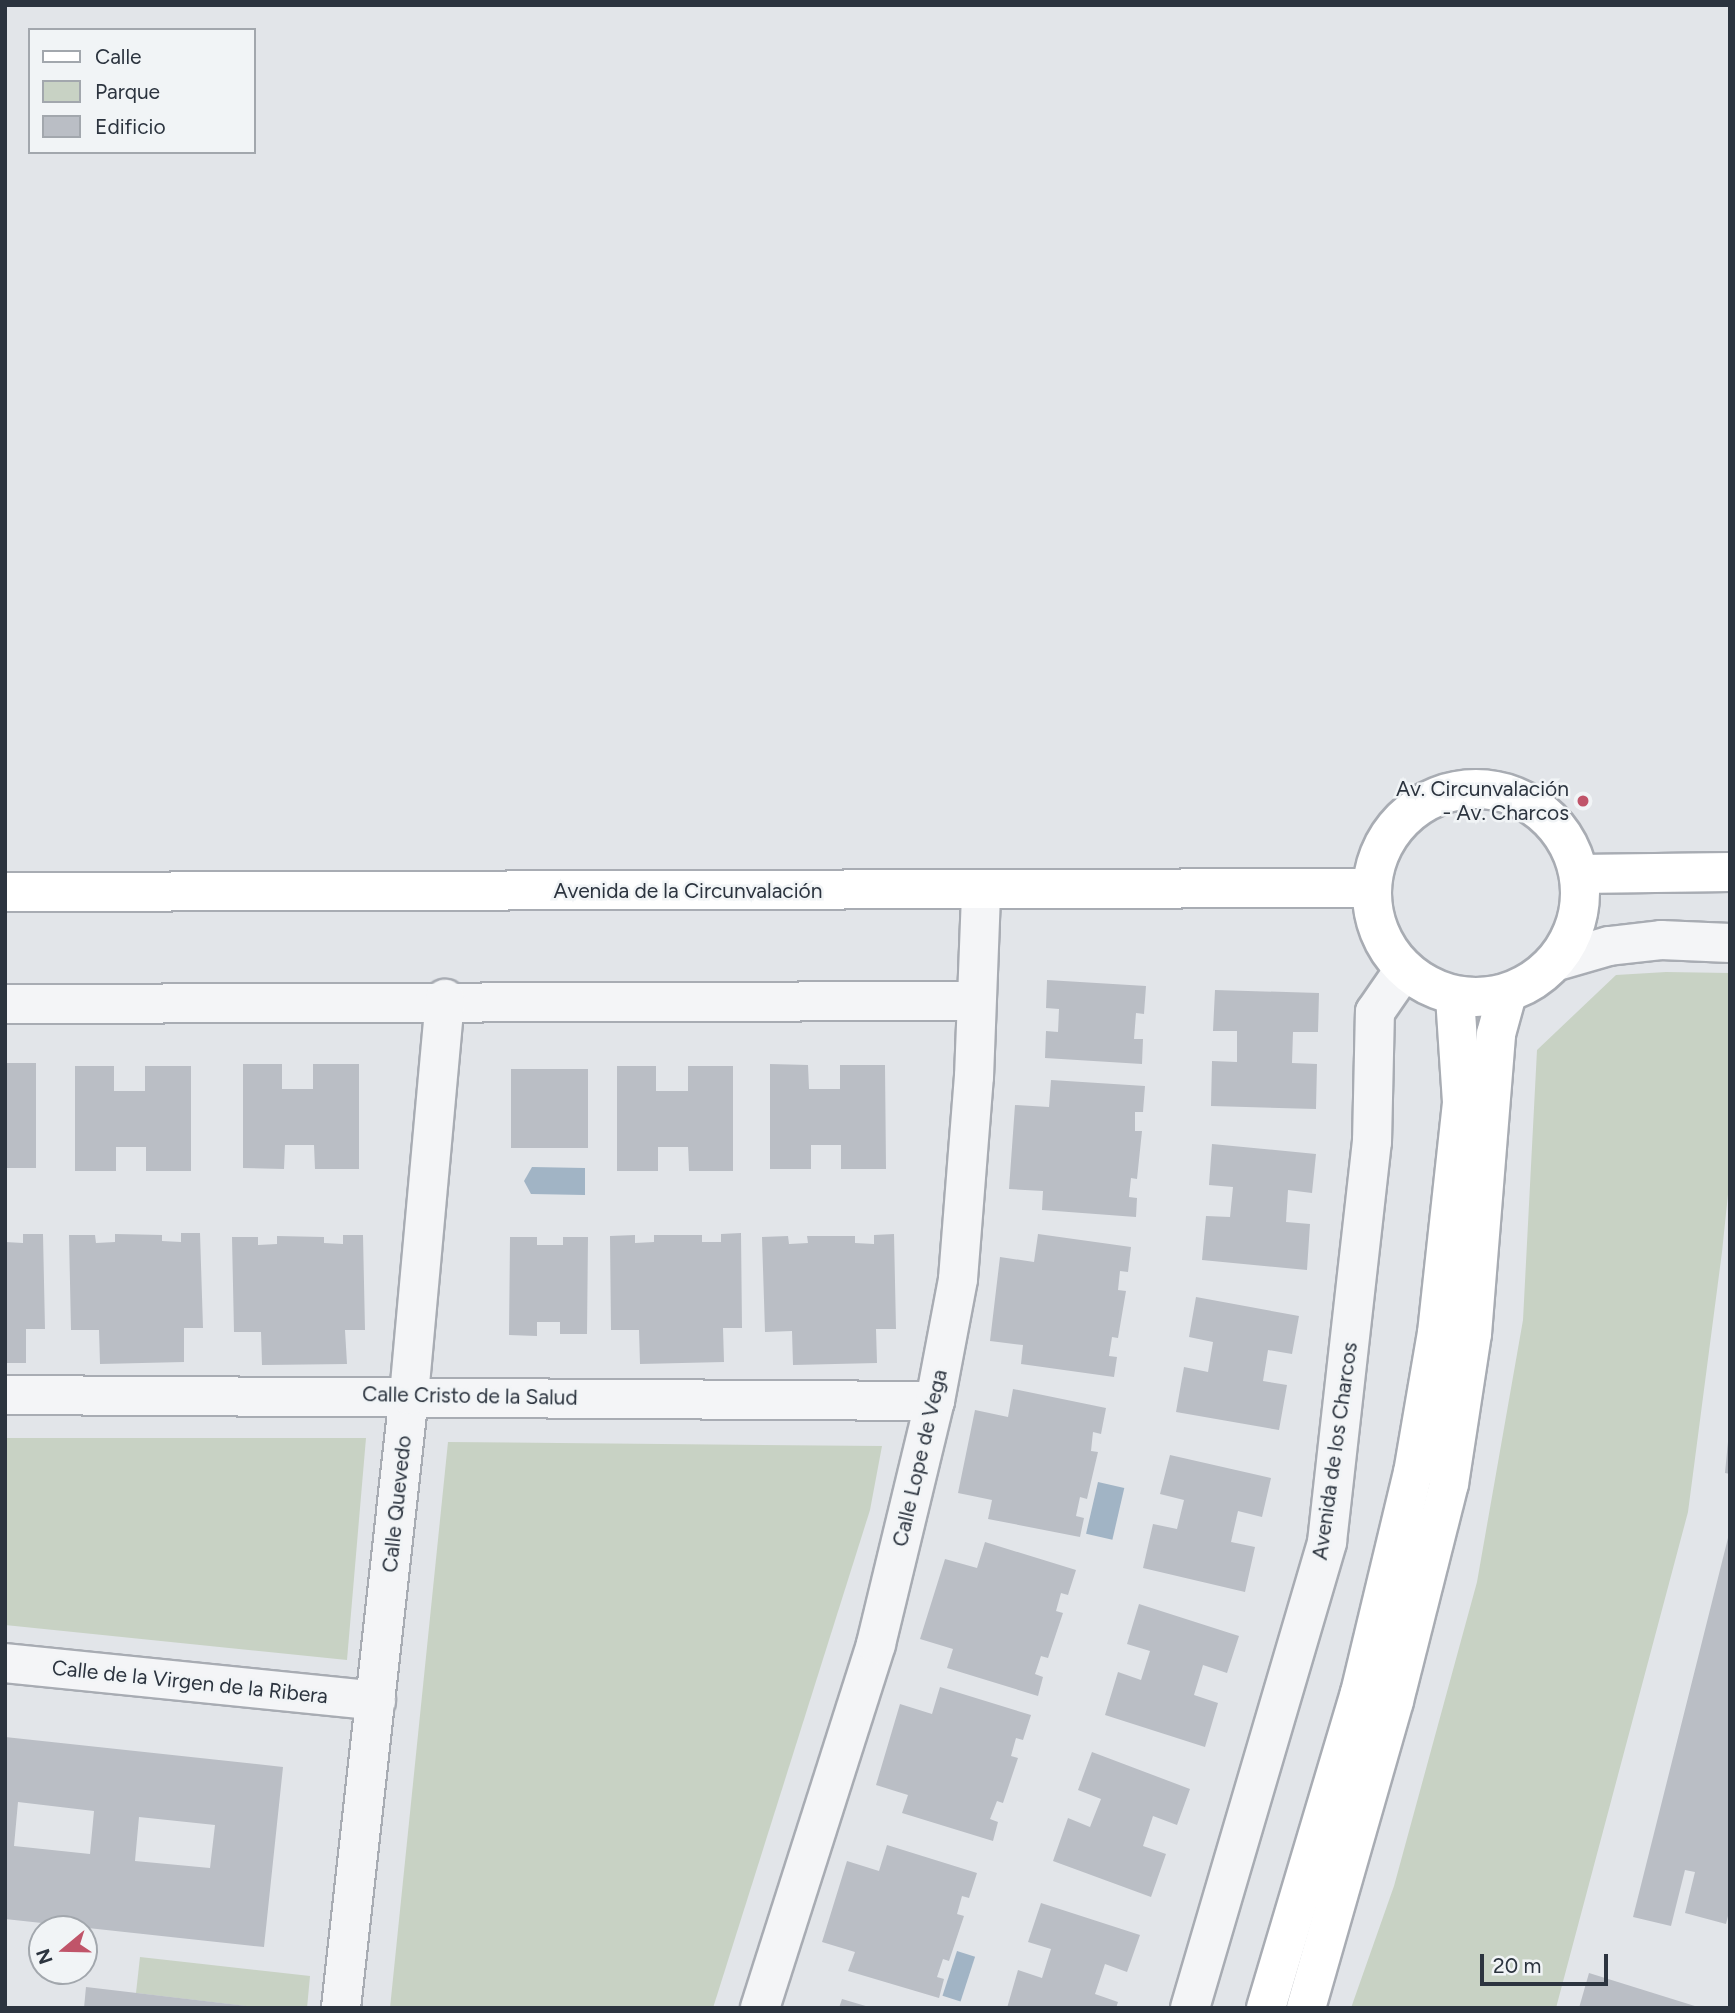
<!DOCTYPE html>
<meta charset="utf-8">
<style>
body{margin:0}
#map{position:relative;width:1735px;height:2013px;overflow:hidden;background:#e2e5e9;font-family:Figtree,sans-serif}
div>[style]{position:absolute}
.green>*{inset:0;background:#c8d2c4}
.water>*{inset:0;background:#a1b4c5;transform-origin:0 0}
.building>*{inset:0;background:#babec5;transform-origin:0 0}
.roads{filter:drop-shadow(2px 0 #a8acb3) drop-shadow(-2px 0 #a8acb3) drop-shadow(0 2px #a8acb3) drop-shadow(0 -2px #a8acb3)}
.street>*{height:38px;margin:-19px;padding:0 19px;transform-origin:19px;border-radius:19px;background:#f4f5f7}
.secondary>*{height:38px;margin:-19px;padding:0 19px;transform-origin:19px;border-radius:19px;background:#fff}
.secondary>.ring{margin:-19px;padding:0;box-sizing:content-box;background:none;border:38px solid #fff;border-radius:50%}
.dots>*{width:19px;height:19px;translate:-50% -50%;box-sizing:border-box;border:4px solid #f1f4f6;border-radius:50%}
span{translate:-50% -50%;white-space:nowrap;text-align:center;line-height:1.15;-webkit-text-stroke:5px #f1f4f6;paint-order:stroke}
.poi-label{font-size:21px;color:#2c343f}
.right{translate:-100% -50%;text-align:right}
.street-label{font-size:21px;color:#2c343f}
.frame{position:absolute;inset:0;border:7px solid #2c343f;pointer-events:none}
.legend{position:absolute;left:28px;top:28px;width:228px;height:126px;box-sizing:border-box;background:#f1f4f6;border:2px solid #a2a7ad;margin:0;padding:9px 12px;list-style:none;font-size:21px;color:#2c343f}
.legend li{display:flex;align-items:center;gap:14px;height:35px}
.legend b{width:35px;border:2px solid #a2a7ad}
.north{position:absolute;left:28px;top:1915px;width:70px;height:70px;box-sizing:border-box;background:#f1f4f6;border:2px solid #a2a7ad;border-radius:50%;rotate:251deg;font-size:19px;font-weight:700;line-height:28px;text-align:center;color:#2c343f}
.north::after{content:'';display:block;margin:auto;width:24px;height:32px;background:#c05469;clip-path:polygon(50% 0,100% 100%,50% 72%,0 100%)}
.scale{position:absolute;left:1480px;top:1954px;width:128px;height:32px;box-sizing:border-box;border:4px solid #2c343f;border-top:0;padding-left:9px;font-size:21px;line-height:24px;white-space:nowrap;color:#2c343f;-webkit-text-stroke:5px #f1f4f6;paint-order:stroke}
</style>
<div id="map">
<div class="green">
<i style="clip-path:polygon(1666px 972px,1730px 973px,1730px 1175px,1722px 1252px,1688px 1512px,1556px 2008px,1351px 2008px,1394px 1886px,1477px 1582px,1523px 1320px,1537px 1050px,1616px 975px)"></i>
<i style="clip-path:polygon(5px 1438px,366px 1438px,347px 1660px,5px 1625px)"></i>
<i style="clip-path:polygon(448px 1442px,882px 1446px,870px 1510px,713px 2008px,390px 2008px)"></i>
<i style="clip-path:polygon(140px 1957px,310px 1976px,307px 2008px,262px 2008px,136px 1993px)"></i>
</div>
<div class="water">
<i style="clip-path:polygon(532px 1167px,585px 1168px,585px 1195px,531px 1194px,524px 1181px)"></i>
<i style="left:1098px;top:1482px;width:27px;height:53px;rotate:13deg"></i>
<i style="left:957px;top:1951px;width:19px;height:47px;rotate:18deg"></i>
</div>
<div class="building">
<i style="clip-path:polygon(1047px 980px,1146px 986px,1144px 1014px,1136px 1013px,1134px 1039px,1143px 1039px,1142px 1064px,1045px 1058px,1046px 1031px,1058px 1032px,1059px 1009px,1046px 1008px)"></i>
<i style="clip-path:polygon(1215px 990px,1319px 993px,1318px 1032px,1293px 1032px,1292px 1063px,1317px 1064px,1316px 1109px,1211px 1106px,1212px 1061px,1237px 1062px,1237px 1031px,1213px 1031px)"></i>
<i style="left:5px;top:1063px;width:31px;height:105px"></i>
<i style="clip-path:polygon(243px 1064px,282px 1064px,282px 1089px,313px 1089px,313px 1064px,359px 1064px,359px 1169px,315px 1169px,314px 1145px,285px 1145px,284px 1169px,243px 1168px)"></i>
<i style="clip-path:polygon(770px 1064px,808px 1065px,809px 1089px,840px 1089px,840px 1065px,885px 1065px,886px 1169px,841px 1169px,841px 1145px,811px 1145px,811px 1169px,770px 1169px)"></i>
<i style="clip-path:polygon(75px 1066px,114px 1066px,114px 1091px,145px 1091px,145px 1066px,191px 1066px,191px 1171px,146px 1171px,146px 1147px,116px 1147px,116px 1171px,75px 1171px)"></i>
<i style="clip-path:polygon(617px 1066px,656px 1066px,656px 1091px,688px 1091px,688px 1066px,733px 1066px,733px 1171px,689px 1171px,688px 1147px,658px 1147px,658px 1171px,617px 1171px)"></i>
<i style="left:511px;top:1069px;width:77px;height:79px"></i>
<i style="clip-path:polygon(1051px 1080px,1145px 1086px,1143px 1112px,1135px 1112px,1135px 1131px,1142px 1131px,1137px 1179px,1131px 1178px,1129px 1197px,1137px 1198px,1136px 1217px,1042px 1210px,1043px 1191px,1009px 1189px,1015px 1105px,1049px 1107px)"></i>
<i style="clip-path:polygon(1212px 1144px,1316px 1154px,1312px 1193px,1288px 1190px,1286px 1222px,1310px 1224px,1307px 1270px,1202px 1260px,1206px 1216px,1230px 1217px,1233px 1187px,1209px 1185px)"></i>
<i style="clip-path:polygon(181px 1233px,200px 1233px,203px 1328px,184px 1328px,184px 1362px,100px 1364px,99px 1330px,71px 1330px,69px 1235px,95px 1235px,96px 1243px,115px 1242px,115px 1234px,162px 1235px,162px 1241px,181px 1242px)"></i>
<i style="clip-path:polygon(741px 1233px,742px 1328px,723px 1328px,724px 1362px,640px 1364px,639px 1330px,611px 1330px,610px 1236px,635px 1235px,635px 1243px,654px 1242px,654px 1235px,702px 1235px,702px 1242px,721px 1242px,721px 1234px)"></i>
<i style="clip-path:polygon(23px 1234px,43px 1234px,45px 1329px,26px 1329px,26px 1363px,5px 1363px,5px 1242px,23px 1243px)"></i>
<i style="clip-path:polygon(894px 1234px,896px 1329px,876px 1329px,877px 1363px,793px 1365px,792px 1331px,765px 1332px,762px 1237px,788px 1236px,789px 1244px,808px 1243px,807px 1236px,855px 1236px,855px 1243px,874px 1244px,874px 1235px)"></i>
<i style="clip-path:polygon(1038px 1234px,1131px 1247px,1128px 1272px,1120px 1271px,1118px 1290px,1126px 1291px,1118px 1338px,1112px 1337px,1109px 1356px,1117px 1357px,1114px 1377px,1021px 1364px,1023px 1345px,990px 1341px,1000px 1257px,1034px 1262px)"></i>
<i style="clip-path:polygon(343px 1235px,363px 1235px,365px 1330px,345px 1330px,347px 1364px,262px 1365px,261px 1332px,234px 1332px,232px 1237px,258px 1237px,258px 1245px,277px 1244px,277px 1236px,324px 1237px,324px 1243px,343px 1244px)"></i>
<i style="clip-path:polygon(510px 1237px,537px 1237px,537px 1245px,563px 1245px,563px 1237px,588px 1237px,587px 1334px,560px 1334px,560px 1322px,537px 1322px,537px 1336px,509px 1335px)"></i>
<i style="clip-path:polygon(1196px 1297px,1299px 1316px,1292px 1354px,1268px 1350px,1263px 1381px,1287px 1385px,1279px 1430px,1176px 1412px,1184px 1367px,1208px 1372px,1213px 1342px,1189px 1337px)"></i>
<i style="clip-path:polygon(1013px 1389px,1106px 1408px,1101px 1434px,1093px 1432px,1091px 1451px,1098px 1452px,1087px 1499px,1080px 1497px,1076px 1516px,1084px 1518px,1080px 1537px,988px 1519px,992px 1500px,958px 1493px,975px 1410px,1008px 1417px)"></i>
<i style="clip-path:polygon(1728px 1442px,1730px 1442px,1730px 1474px,1725px 1473px)"></i>
<i style="clip-path:polygon(1170px 1455px,1271px 1478px,1262px 1517px,1238px 1511px,1231px 1542px,1255px 1547px,1245px 1592px,1143px 1568px,1153px 1524px,1177px 1529px,1184px 1500px,1160px 1494px)"></i>
<i style="clip-path:polygon(1730px 1530px,1730px 1908px,1726px 1924px,1685px 1913px,1695px 1872px,1685px 1870px,1671px 1926px,1633px 1917px)"></i>
<i style="clip-path:polygon(985px 1542px,1076px 1570px,1068px 1595px,1061px 1593px,1056px 1611px,1063px 1613px,1048px 1658px,1041px 1656px,1035px 1674px,1043px 1677px,1038px 1696px,947px 1668px,953px 1649px,920px 1639px,945px 1559px,977px 1568px)"></i>
<i style="clip-path:polygon(1139px 1604px,1239px 1636px,1227px 1673px,1203px 1665px,1194px 1695px,1218px 1703px,1205px 1747px,1105px 1715px,1118px 1672px,1141px 1680px,1150px 1651px,1127px 1644px)"></i>
<i style="clip-path:polygon(940px 1687px,1031px 1715px,1023px 1740px,1016px 1738px,1011px 1756px,1018px 1758px,1003px 1803px,997px 1801px,990px 1819px,998px 1822px,993px 1841px,902px 1813px,908px 1795px,876px 1785px,900px 1704px,932px 1714px)"></i>
<i style="clip-path:polygon(evenodd,5px 1737px,283px 1767px,264px 1947px,5px 1919px,5px 1737px,18px 1802px,94px 1811px,90px 1854px,14px 1846px,18px 1802px,5px 1737px,139px 1817px,215px 1825px,210px 1868px,135px 1861px,139px 1817px)"></i>
<i style="clip-path:polygon(1092px 1752px,1190px 1789px,1177px 1825px,1153px 1816px,1143px 1846px,1166px 1854px,1151px 1897px,1053px 1861px,1068px 1818px,1090px 1827px,1101px 1799px,1078px 1790px)"></i>
<i style="clip-path:polygon(887px 1845px,977px 1873px,969px 1898px,962px 1896px,957px 1914px,964px 1916px,949px 1961px,943px 1959px,937px 1977px,944px 1979px,939px 1998px,848px 1971px,855px 1952px,822px 1942px,847px 1861px,879px 1871px)"></i>
<i style="clip-path:polygon(1041px 1903px,1140px 1935px,1127px 1972px,1105px 1964px,1095px 1994px,1118px 2002px,1116px 2008px,1007px 2008px,1018px 1970px,1042px 1978px,1051px 1949px,1028px 1942px)"></i>
<i style="clip-path:polygon(1589px 1973px,1698px 2007px,1698px 2008px,1579px 2008px)"></i>
<i style="clip-path:polygon(86px 1987px,247px 2006px,247px 2008px,84px 2008px)"></i>
<i style="clip-path:polygon(842px 1999px,869px 2007px,868px 2008px,839px 2008px)"></i>
</div>
<div class="roads">
<div class="street">
<i style="left:1557px;top:961px;width:54px;rotate:-16.1deg"></i>
<i style="left:1609px;top:946px;width:52px;rotate:-6.6deg"></i>
<i style="left:1661px;top:940px;width:69px;rotate:2.5deg"></i>
<i style="left:5px;top:1004px;width:969px;rotate:-0.18deg"></i>
<i style="left:5px;top:1395px;width:930px;rotate:0.37deg"></i>
<i style="left:5px;top:1663px;width:373px;rotate:5.8deg"></i>
<i style="left:341px;top:2008px;width:617px;rotate:-83.67deg"></i>
<i style="left:409px;top:1395px;width:398px;rotate:-84.8deg"></i>
<i style="left:760px;top:2008px;width:382px;rotate:-72.3deg"></i>
<i style="left:876px;top:1644px;width:250px;rotate:-76.4deg"></i>
<i style="left:935px;top:1401px;width:124px;rotate:-79.3deg"></i>
<i style="left:958px;top:1279px;width:203px;rotate:-85.5deg"></i>
<i style="left:974px;top:1077px;width:186px;rotate:-87.8deg"></i>
<i style="left:1190px;top:2008px;width:486px;rotate:-73.6deg"></i>
<i style="left:1327px;top:1542px;width:403px;rotate:-83.6deg"></i>
<i style="left:1372px;top:1142px;width:130px;rotate:-88.7deg"></i>
<i style="left:1375px;top:1012px;width:51px;rotate:-55.4deg"></i>
</div>
<div class="secondary">
<i class="ring" style="left:1372px;top:789px;width:170px;height:170px"></i>
<i style="left:1580px;top:874px;width:150px;rotate:-0.8deg"></i>
<i style="left:5px;top:892px;width:1367px;rotate:-0.17deg"></i>
<i style="left:1266px;top:2008px;width:329px;rotate:-73.4deg"></i>
<i style="left:1360px;top:1693px;width:226px;rotate:-76.5deg"></i>
<i style="left:1413px;top:1473px;width:142px;rotate:-80.3deg"></i>
<i style="left:1437px;top:1333px;width:232px;rotate:-83.8deg"></i>
<i style="left:1462px;top:1102px;width:106px;rotate:-93.8deg"></i>
<i style="left:1306px;top:2008px;width:319px;rotate:-74deg"></i>
<i style="left:1394px;top:1701px;width:224px;rotate:-75.8deg"></i>
<i style="left:1449px;top:1484px;width:152px;rotate:-81.3deg"></i>
<i style="left:1472px;top:1334px;width:301px;rotate:-85.4deg"></i>
<i style="left:1496px;top:1034px;width:41px;rotate:-74.6deg"></i>
</div>
</div>
<div class="dots">
<i style="left:1583px;top:801px;background:#c05469"></i>
</div>
<div class="poi-label">
<span class="right" style="left:1569px;top:801px">Av. Circunvalación<br>- Av. Charcos</span>
</div>
<div class="street-label">
<span style="left:688px;top:891px">Avenida de la Circunvalación</span>
<span style="left:470px;top:1396px;rotate:1deg">Calle Cristo de la Salud</span>
<span style="left:1335px;top:1451px;rotate:-82deg">Avenida de los Charcos</span>
<span style="left:920px;top:1458px;rotate:-77deg">Calle Lope de Vega</span>
<span style="left:397px;top:1504px;rotate:-84deg">Calle Quevedo</span>
<span style="left:190px;top:1682px;rotate:6deg">Calle de la Virgen de la Ribera</span>
</div>
<div class="frame"></div>
<ul class="legend">
<li><b style="height:9px;background:#fff"></b>Calle</li>
<li><b style="height:19px;background:#c8d2c4"></b>Parque</li>
<li><b style="height:19px;background:#babec5"></b>Edificio</li>
</ul>
<div class="north">N</div>
<div class="scale">20 m</div>
</div>
